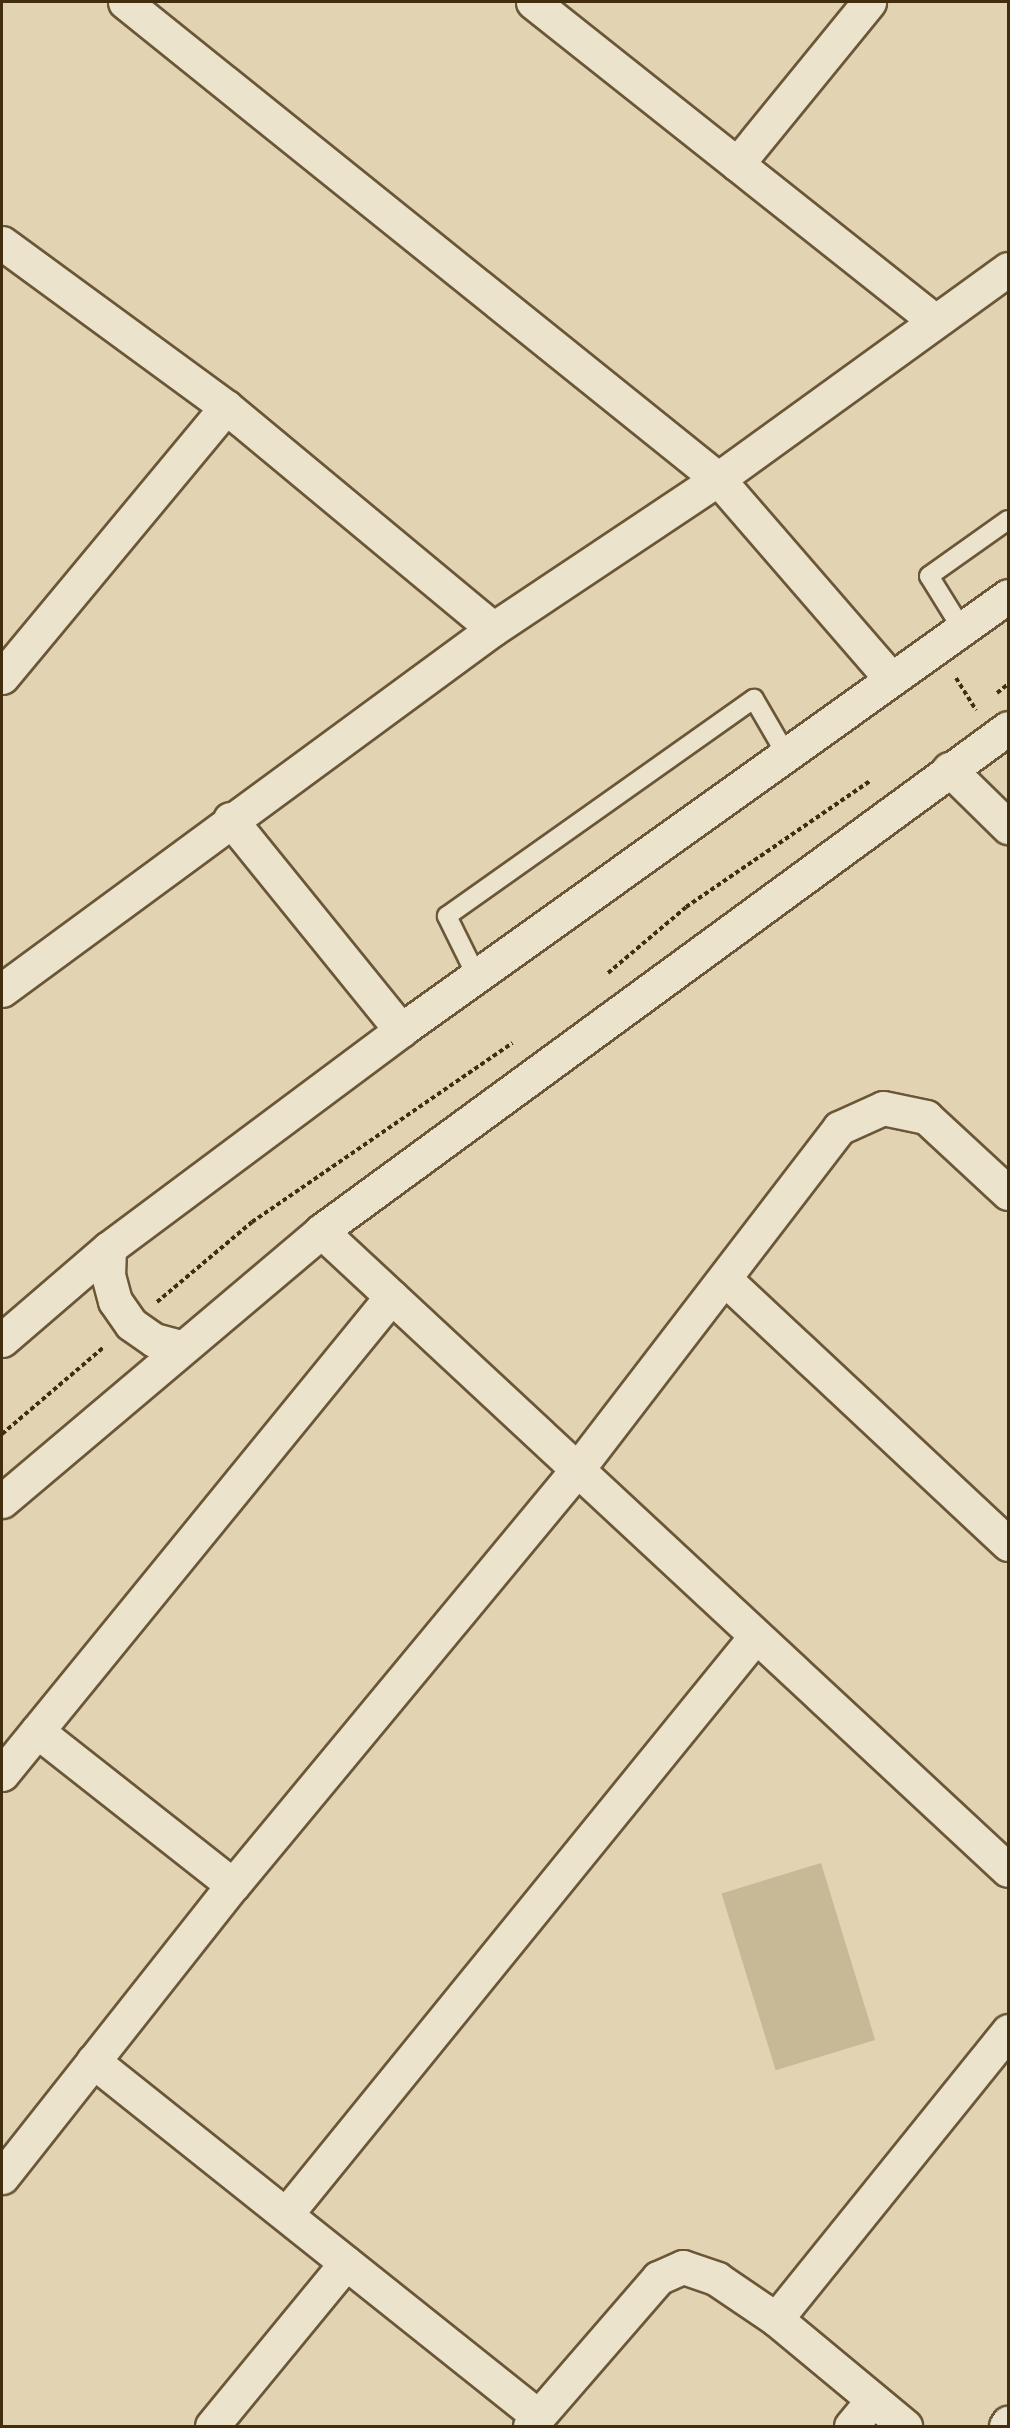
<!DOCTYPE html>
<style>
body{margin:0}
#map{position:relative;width:1010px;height:2428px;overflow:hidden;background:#e2d4b2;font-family:"IM FELL English",serif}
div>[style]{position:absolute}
.green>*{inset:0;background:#c7b896;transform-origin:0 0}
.path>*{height:4px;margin-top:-2px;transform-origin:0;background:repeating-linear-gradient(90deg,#432d0f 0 4.5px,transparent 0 7.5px)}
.roads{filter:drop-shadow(2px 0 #6b5738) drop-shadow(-2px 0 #6b5738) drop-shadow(0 2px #6b5738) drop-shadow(0 -2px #6b5738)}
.service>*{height:18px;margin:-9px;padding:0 9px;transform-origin:9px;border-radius:9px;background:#ece3cd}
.minor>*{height:33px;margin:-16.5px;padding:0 16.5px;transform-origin:16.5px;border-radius:16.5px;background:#ece3cd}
.tertiary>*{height:33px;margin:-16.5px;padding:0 16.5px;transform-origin:16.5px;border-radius:16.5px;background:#ece3cd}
span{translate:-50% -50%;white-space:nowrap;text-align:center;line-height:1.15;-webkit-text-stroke:4.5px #ece3cd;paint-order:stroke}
.frame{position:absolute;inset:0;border:3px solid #432d0f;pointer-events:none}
</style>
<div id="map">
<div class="green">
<i style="left:821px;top:1863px;width:185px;height:104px;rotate:73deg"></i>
</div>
<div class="path">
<i style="left:956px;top:678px;width:38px;rotate:58deg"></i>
<i style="left:997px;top:693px;width:14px;rotate:-39deg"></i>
<i style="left:608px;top:973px;width:102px;rotate:-40.2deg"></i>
<i style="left:686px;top:907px;width:223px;rotate:-34.4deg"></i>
<i style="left:157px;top:1302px;width:124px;rotate:-40.1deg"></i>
<i style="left:252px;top:1222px;width:316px;rotate:-34.5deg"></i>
<i style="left:2px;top:1434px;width:134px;rotate:-40.5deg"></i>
</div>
<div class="roads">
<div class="service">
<i style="left:962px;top:629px;width:62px;rotate:-121.9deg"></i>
<i style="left:929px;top:576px;width:97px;rotate:-35.3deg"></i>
<i style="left:477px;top:977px;width:68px;rotate:-116.2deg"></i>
<i style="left:447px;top:916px;width:376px;rotate:-35.3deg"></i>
<i style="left:754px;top:699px;width:66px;rotate:59.9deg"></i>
</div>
<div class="minor">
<i style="left:125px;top:2px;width:761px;rotate:38.81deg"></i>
<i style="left:718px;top:479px;width:264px;rotate:49.1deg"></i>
<i style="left:533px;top:2px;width:513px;rotate:38.43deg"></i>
<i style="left:737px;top:164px;width:209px;rotate:-50.8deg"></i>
<i style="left:2px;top:243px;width:278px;rotate:36.2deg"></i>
<i style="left:226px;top:407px;width:347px;rotate:39.7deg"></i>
<i style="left:2px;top:677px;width:351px;rotate:-50.3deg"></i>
<i style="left:949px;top:769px;width:83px;rotate:44.5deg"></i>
<i style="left:230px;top:819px;width:272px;rotate:51deg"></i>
<i style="left:2px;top:990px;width:609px;rotate:-36.32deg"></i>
<i style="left:493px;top:629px;width:270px;rotate:-33.7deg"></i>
<i style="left:718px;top:479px;width:358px;rotate:-35.9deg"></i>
<i style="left:321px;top:1231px;width:938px;rotate:42.93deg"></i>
<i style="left:727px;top:1281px;width:385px;rotate:43.1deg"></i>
<i style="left:37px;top:1731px;width:249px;rotate:38.2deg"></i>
<i style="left:2px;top:1774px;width:616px;rotate:-50.8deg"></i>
<i style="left:93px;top:2061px;width:569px;rotate:38.58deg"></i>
<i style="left:2px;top:2177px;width:372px;rotate:-51.7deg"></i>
<i style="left:233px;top:1885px;width:538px;rotate:-50.36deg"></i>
<i style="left:576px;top:1471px;width:432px;rotate:-52.5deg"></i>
<i style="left:839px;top:1128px;width:48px;rotate:-24.4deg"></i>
<i style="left:883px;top:1108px;width:44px;rotate:11.8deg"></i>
<i style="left:926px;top:1117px;width:112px;rotate:42.8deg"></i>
<i style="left:287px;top:2213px;width:742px;rotate:-50.91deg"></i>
<i style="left:776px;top:2319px;width:370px;rotate:-51.1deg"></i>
<i style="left:212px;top:2426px;width:211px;rotate:-50.6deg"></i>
<i style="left:530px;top:2426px;width:196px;rotate:-49.1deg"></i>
<i style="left:658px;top:2278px;width:27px;rotate:-24deg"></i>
<i style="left:683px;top:2267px;width:36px;rotate:19deg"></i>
<i style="left:717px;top:2279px;width:71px;rotate:34.1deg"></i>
<i style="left:776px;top:2319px;width:168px;rotate:39.7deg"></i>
<i style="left:851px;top:2426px;width:34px;rotate:-50deg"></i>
<i style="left:1006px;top:2426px;width:4px;rotate:-56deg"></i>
</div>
<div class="tertiary">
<i style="left:109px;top:1248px;width:27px;rotate:92deg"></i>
<i style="left:108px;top:1275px;width:27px;rotate:75deg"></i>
<i style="left:115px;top:1301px;width:28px;rotate:55deg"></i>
<i style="left:131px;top:1324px;width:28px;rotate:35deg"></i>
<i style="left:154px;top:1340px;width:28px;rotate:15deg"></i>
<i style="left:2px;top:1340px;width:141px;rotate:-40.7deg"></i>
<i style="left:109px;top:1248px;width:364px;rotate:-36.7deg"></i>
<i style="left:401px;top:1030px;width:746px;rotate:-35.56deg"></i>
<i style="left:2px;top:1501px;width:418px;rotate:-40.2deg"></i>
<i style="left:321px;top:1231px;width:851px;rotate:-36.21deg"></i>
</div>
</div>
<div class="frame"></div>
</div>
